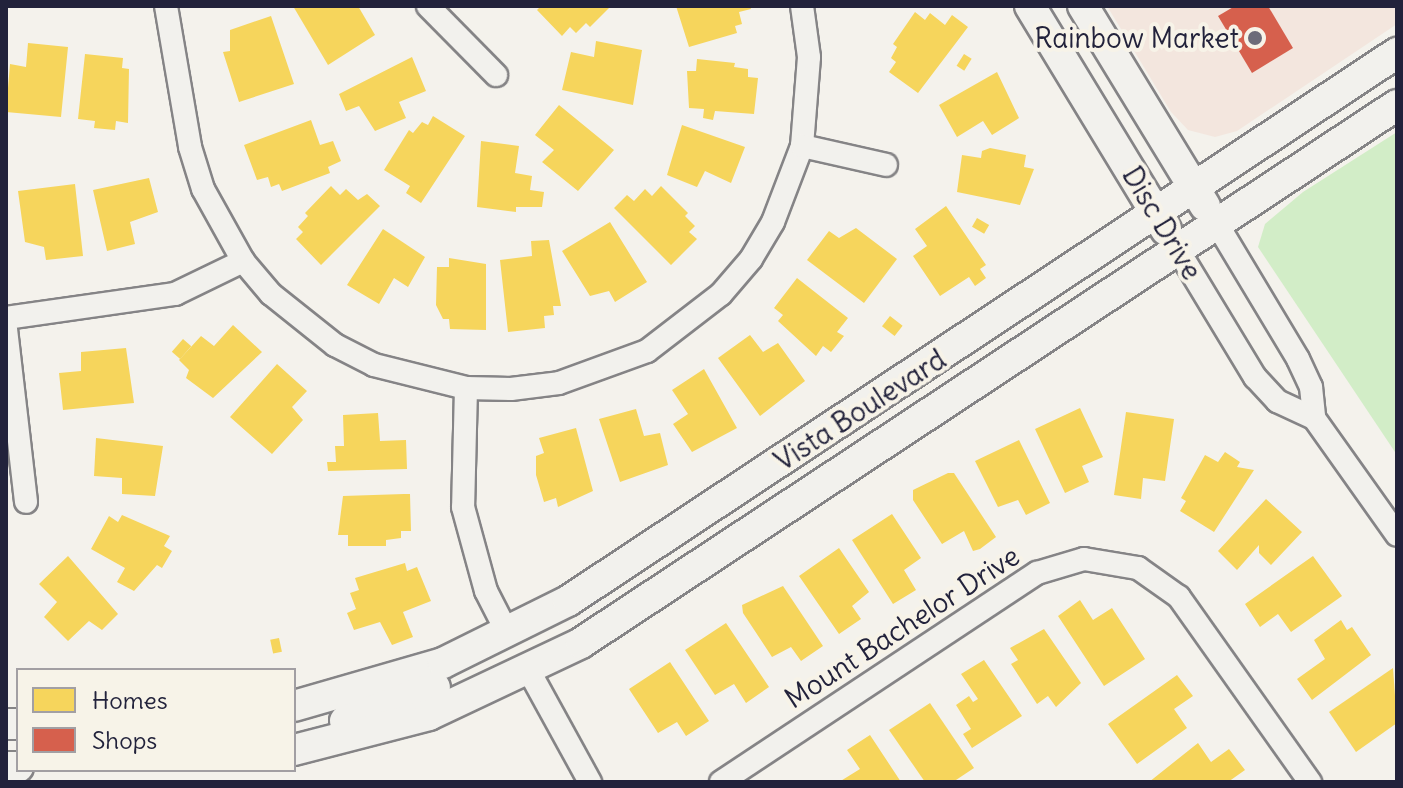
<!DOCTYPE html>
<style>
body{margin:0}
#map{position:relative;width:1403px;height:788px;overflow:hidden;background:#f4f2ec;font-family:Delius,sans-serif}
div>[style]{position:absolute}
.built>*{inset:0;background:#f3e6de}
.green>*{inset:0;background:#d2edc7}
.homes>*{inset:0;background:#f6d55c;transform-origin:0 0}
.shops>*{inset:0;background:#d6604d}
.roads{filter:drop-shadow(2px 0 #858486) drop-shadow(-2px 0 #858486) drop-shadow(0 2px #858486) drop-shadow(0 -2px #858486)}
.minor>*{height:22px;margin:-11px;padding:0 11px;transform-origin:11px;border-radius:11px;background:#f2f1ed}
.secondary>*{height:30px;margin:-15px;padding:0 15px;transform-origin:15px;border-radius:15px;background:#f2f1ed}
.dots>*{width:22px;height:22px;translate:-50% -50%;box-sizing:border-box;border:4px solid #f7f3e8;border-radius:50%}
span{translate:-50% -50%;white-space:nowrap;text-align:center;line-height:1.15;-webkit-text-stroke:8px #f7f3e8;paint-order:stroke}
.poi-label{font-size:28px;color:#22223b}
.right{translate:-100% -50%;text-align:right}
.street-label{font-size:28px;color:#22223b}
.frame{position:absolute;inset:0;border:8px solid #22223b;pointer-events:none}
.legend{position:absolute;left:16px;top:668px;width:280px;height:104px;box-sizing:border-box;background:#f7f3e8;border:2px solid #a29fa3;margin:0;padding:10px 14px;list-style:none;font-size:24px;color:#22223b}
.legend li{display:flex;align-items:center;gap:16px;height:40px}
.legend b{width:40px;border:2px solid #a29fa3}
</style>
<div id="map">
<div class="built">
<i style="clip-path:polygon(1107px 6px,1397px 6px,1397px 24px,1237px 131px,1215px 137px,1188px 130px,1171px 112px)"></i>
</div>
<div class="green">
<i style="clip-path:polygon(1397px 132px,1397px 455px,1258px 247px,1265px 224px,1303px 192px)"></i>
</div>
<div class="homes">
<i style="clip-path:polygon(293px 6px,358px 6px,375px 35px,328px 65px)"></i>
<i style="clip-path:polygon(541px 6px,611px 6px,590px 27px,586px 23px,576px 33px,570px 27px,562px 36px,537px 10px)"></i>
<i style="clip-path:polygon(676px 6px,750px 6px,751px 9px,739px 12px,742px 24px,735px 26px,737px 33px,689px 47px)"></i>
<i style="clip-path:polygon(915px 12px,925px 20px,930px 13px,945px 25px,952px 15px,968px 27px,918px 93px,889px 72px,896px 62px,891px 58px,897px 47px,893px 44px)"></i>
<i style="clip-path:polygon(271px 16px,294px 84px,239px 102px,223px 52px,230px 51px,230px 30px)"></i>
<i style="clip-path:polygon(596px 41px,642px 50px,633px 105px,562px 90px,571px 52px,594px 57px)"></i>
<i style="clip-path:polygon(28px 43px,68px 47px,61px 117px,6px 112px,10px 64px,26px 67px)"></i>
<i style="clip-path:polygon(85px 54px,123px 58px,122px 68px,129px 69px,128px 123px,116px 121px,115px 130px,94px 128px,95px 121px,78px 119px)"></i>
<i style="left:964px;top:54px;width:9px;height:14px;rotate:32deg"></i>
<i style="clip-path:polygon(412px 57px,426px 91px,399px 102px,406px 118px,375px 131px,359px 106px,346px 111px,339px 94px)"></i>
<i style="clip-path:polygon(697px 59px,735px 63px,734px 67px,748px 69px,748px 77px,758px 78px,754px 114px,715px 111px,713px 120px,703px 118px,704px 109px,689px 108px,687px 71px,696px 71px)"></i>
<i style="clip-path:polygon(997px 72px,1019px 118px,992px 135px,983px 121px,957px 137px,939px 105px)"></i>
<i style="clip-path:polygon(559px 105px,614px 150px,578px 191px,542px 162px,554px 150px,535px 135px)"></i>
<i style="clip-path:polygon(433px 116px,465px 136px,421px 203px,406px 193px,410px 186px,384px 170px,409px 130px,413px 133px,422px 122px,428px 125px)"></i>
<i style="clip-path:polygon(311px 120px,320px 145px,333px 141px,341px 161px,328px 167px,330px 173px,282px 191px,279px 184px,271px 187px,268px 177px,257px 180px,244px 145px)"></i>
<i style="clip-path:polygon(682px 125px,745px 147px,731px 183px,705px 171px,697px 187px,667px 175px)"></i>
<i style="clip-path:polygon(481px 141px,519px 146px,515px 173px,532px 176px,530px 190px,544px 192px,542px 207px,516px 207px,516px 212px,477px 207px)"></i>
<i style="clip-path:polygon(990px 148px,1026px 155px,1024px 167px,1034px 169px,1020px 205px,957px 192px,962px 155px,981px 158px,982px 151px)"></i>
<i style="clip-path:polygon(149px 178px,158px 212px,130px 222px,135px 244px,107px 251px,93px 190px)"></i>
<i style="clip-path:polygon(75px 184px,83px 256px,46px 260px,44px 247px,25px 242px,18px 191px)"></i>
<i style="clip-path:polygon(331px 186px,340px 195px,346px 189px,358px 200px,367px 194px,380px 206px,321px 265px,296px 239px,303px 232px,298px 227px,308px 216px,305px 213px)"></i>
<i style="clip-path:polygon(661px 186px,688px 213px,685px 216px,695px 226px,689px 232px,697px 239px,671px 265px,614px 208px,627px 195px,634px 201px,645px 189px,652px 196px)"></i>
<i style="clip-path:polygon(946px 206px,986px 265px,980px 269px,986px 278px,975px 286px,969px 277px,940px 296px,913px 256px,927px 246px,915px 229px)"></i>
<i style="left:977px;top:218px;width:14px;height:10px;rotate:30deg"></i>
<i style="clip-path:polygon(610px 222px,647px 282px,615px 302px,609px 291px,590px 296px,562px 251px)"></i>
<i style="clip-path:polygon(856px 228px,897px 259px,864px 303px,807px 260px,829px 231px,839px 238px)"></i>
<i style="clip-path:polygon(383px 229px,425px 257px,408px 287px,394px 278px,379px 304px,347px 285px)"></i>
<i style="clip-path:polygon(549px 240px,561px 306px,553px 306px,554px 315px,544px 316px,545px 328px,508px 332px,500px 260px,532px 256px,531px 241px)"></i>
<i style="clip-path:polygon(449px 258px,486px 264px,486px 330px,450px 329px,449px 319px,443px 319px,436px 305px,437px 267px,449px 267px)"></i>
<i style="clip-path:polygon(797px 278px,848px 318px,837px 332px,844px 336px,831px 352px,823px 346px,816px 356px,778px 321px,783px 315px,774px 308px)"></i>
<i style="left:890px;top:316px;width:16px;height:13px;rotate:38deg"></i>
<i style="clip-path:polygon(233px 325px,262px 352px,213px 398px,186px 378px,189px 370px,179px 360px,201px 336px,214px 346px)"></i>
<i style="clip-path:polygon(750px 335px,763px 352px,778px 343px,805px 381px,760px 416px,718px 358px)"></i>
<i style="left:183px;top:339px;width:11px;height:17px;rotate:41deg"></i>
<i style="clip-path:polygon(126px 348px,134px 403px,63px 410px,59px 373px,81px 371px,81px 352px)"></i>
<i style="clip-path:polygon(277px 364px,307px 391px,292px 407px,303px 420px,272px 454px,230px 417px)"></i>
<i style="clip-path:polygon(704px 369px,737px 428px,692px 452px,673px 424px,688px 414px,672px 390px)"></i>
<i style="clip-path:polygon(1080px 408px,1103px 457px,1082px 466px,1089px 482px,1065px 493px,1035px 429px)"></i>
<i style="clip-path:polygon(636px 409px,644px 436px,660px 433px,668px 465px,620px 482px,599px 419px)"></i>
<i style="clip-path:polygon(1126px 412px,1174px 419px,1165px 481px,1143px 478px,1141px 499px,1114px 495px)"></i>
<i style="clip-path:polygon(378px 413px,380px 441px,406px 440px,407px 469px,328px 471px,327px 462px,336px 462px,335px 446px,344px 446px,343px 415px)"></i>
<i style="clip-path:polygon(576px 428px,593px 491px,558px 507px,556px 498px,544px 502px,536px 475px,536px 456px,544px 453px,539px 438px)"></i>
<i style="clip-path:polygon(96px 438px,163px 446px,155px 496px,122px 494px,122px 478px,94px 476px)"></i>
<i style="clip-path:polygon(1019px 440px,1050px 503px,1026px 515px,1018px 500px,998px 507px,975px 461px)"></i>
<i style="clip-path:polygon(1225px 452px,1240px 462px,1237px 467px,1254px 470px,1214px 532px,1180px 511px,1186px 501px,1181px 498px,1205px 455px,1218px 462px)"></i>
<i style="clip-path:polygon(948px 473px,954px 473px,996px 537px,980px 549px,973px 551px,964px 531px,942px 544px,913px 500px,913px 490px)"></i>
<i style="clip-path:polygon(404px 494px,410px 494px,411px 531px,401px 531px,401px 538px,386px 540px,386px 546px,348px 546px,348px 535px,338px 535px,343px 496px)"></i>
<i style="clip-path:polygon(1266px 499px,1302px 532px,1271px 565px,1259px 553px,1259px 545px,1237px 570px,1218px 551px)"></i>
<i style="clip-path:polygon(892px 514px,921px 558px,904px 570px,916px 590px,893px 604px,852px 540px)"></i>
<i style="clip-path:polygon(122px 515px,170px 536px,164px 546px,172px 551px,162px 568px,157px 565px,134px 591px,117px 582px,125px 568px,91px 549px,109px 516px,118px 522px)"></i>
<i style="clip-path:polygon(839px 548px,869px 592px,852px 606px,861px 619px,839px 634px,799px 576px)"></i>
<i style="clip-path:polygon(68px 556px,118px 614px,102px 630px,89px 621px,68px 641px,44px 617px,57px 602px,39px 584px)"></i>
<i style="clip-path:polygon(1313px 556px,1342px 596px,1291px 632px,1278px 614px,1260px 627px,1245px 604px)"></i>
<i style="clip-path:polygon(405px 563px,407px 571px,417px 567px,431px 601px,403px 612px,413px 637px,392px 645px,380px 622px,354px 630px,347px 613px,356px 609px,350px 593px,359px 590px,355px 578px)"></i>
<i style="clip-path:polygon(783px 586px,823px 646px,801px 661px,791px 647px,772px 657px,743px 613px,742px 605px)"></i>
<i style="clip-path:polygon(1080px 600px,1093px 620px,1112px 608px,1145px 659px,1104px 686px,1058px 616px)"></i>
<i style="clip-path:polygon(1341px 620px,1347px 630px,1352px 627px,1371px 655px,1312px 700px,1297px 679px,1325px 659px,1314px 640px)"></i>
<i style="clip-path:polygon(726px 623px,769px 687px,746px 703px,734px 684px,715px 695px,685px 650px)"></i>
<i style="clip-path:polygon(1044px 629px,1081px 683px,1056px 707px,1048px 696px,1037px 704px,1011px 664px,1018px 660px,1010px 648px)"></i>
<i style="left:279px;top:638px;width:14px;height:9px;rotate:78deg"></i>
<i style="clip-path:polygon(984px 660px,1022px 716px,972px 748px,963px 734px,971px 729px,956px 705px,969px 696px,973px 702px,978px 699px,961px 674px)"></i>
<i style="clip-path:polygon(670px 662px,709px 721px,686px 736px,677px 722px,658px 733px,629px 689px)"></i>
<i style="clip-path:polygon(1393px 668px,1397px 723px,1356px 752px,1329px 712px)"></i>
<i style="clip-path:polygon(1177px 675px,1193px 696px,1174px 709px,1187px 728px,1137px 764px,1108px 724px)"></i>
<i style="clip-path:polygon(930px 703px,974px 768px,953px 782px,925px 782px,889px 730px)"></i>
<i style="clip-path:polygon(870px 735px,901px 782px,839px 782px,860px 769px,847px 750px)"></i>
<i style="clip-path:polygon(1198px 743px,1211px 762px,1229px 749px,1245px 770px,1228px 782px,1149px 782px)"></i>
</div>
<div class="shops">
<i style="clip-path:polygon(1235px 6px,1268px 6px,1293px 48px,1252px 73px,1218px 16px)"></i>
</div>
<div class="roads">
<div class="minor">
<i style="left:166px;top:6px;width:143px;rotate:80.3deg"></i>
<i style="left:190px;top:147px;width:44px;rotate:72.8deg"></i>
<i style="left:203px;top:189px;width:82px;rotate:60.9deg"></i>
<i style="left:243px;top:261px;width:43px;rotate:49.7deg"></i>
<i style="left:271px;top:294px;width:82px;rotate:38.6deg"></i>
<i style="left:335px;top:345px;width:44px;rotate:27.1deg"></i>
<i style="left:374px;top:365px;width:95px;rotate:14deg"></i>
<i style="left:466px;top:388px;width:45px;rotate:1.3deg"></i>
<i style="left:511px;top:389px;width:48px;rotate:-7.1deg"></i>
<i style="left:559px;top:383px;width:94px;rotate:-20deg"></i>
<i style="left:647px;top:351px;width:93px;rotate:-37.6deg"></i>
<i style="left:721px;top:294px;width:46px;rotate:-49.4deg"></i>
<i style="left:751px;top:259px;width:43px;rotate:-59.3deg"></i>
<i style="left:773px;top:222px;width:81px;rotate:-69.1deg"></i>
<i style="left:802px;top:146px;width:89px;rotate:-85.5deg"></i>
<i style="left:809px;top:57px;width:51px;rotate:-97.8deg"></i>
<i style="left:428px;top:6px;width:97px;rotate:45.4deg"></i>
<i style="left:802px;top:146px;width:86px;rotate:12.7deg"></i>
<i style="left:1217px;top:224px;width:157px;rotate:59deg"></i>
<i style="left:1298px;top:359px;width:31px;rotate:65deg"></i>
<i style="left:1311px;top:387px;width:31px;rotate:84deg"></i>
<i style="left:1314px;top:418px;width:143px;rotate:54.6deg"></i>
<i style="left:1178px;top:250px;width:149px;rotate:58.8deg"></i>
<i style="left:1255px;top:377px;width:33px;rotate:47deg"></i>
<i style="left:1277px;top:401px;width:41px;rotate:24.7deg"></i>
<i style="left:6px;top:318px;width:171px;rotate:-8.1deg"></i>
<i style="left:175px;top:294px;width:76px;rotate:-25.9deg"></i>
<i style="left:6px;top:329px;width:174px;rotate:83.4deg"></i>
<i style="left:466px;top:388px;width:119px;rotate:91.4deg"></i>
<i style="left:463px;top:507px;width:87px;rotate:74.7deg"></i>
<i style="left:486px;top:591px;width:48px;rotate:62.9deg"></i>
<i style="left:529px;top:671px;width:127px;rotate:61.2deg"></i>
<i style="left:721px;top:782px;width:379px;rotate:-33.5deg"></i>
<i style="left:1037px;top:573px;width:49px;rotate:-16.6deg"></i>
<i style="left:1084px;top:559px;width:55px;rotate:9.5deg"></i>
<i style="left:1138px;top:568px;width:50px;rotate:35.3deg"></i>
<i style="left:1179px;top:597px;width:227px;rotate:54.7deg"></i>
</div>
<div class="secondary">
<i style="left:1030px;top:6px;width:262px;rotate:58.7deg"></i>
<i style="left:1083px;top:6px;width:234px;rotate:58.6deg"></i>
<i style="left:294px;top:706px;width:155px;rotate:-16.1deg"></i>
<i style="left:443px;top:663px;width:140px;rotate:-26.4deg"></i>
<i style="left:568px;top:601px;width:994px;rotate:-33.47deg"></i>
<i style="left:345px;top:721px;width:96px;rotate:-20.7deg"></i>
<i style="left:6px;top:724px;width:12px"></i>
<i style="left:294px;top:750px;width:139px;rotate:-14.5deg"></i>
<i style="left:429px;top:715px;width:168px;rotate:-25.3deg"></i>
<i style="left:581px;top:643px;width:977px;rotate:-33.4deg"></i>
<i style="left:6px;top:767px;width:12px"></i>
</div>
</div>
<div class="dots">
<i style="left:1255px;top:38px;background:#6c6b79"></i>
</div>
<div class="poi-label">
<span class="right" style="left:1239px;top:38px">Rainbow Market</span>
</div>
<div class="street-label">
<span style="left:1162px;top:223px;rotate:59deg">Disc Drive</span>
<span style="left:860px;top:410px;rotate:-33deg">Vista Boulevard</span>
<span style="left:902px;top:627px;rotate:-33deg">Mount Bachelor Drive</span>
</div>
<div class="frame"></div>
<ul class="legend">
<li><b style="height:22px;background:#f6d55c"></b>Homes</li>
<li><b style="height:22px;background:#d6604d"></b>Shops</li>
</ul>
</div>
